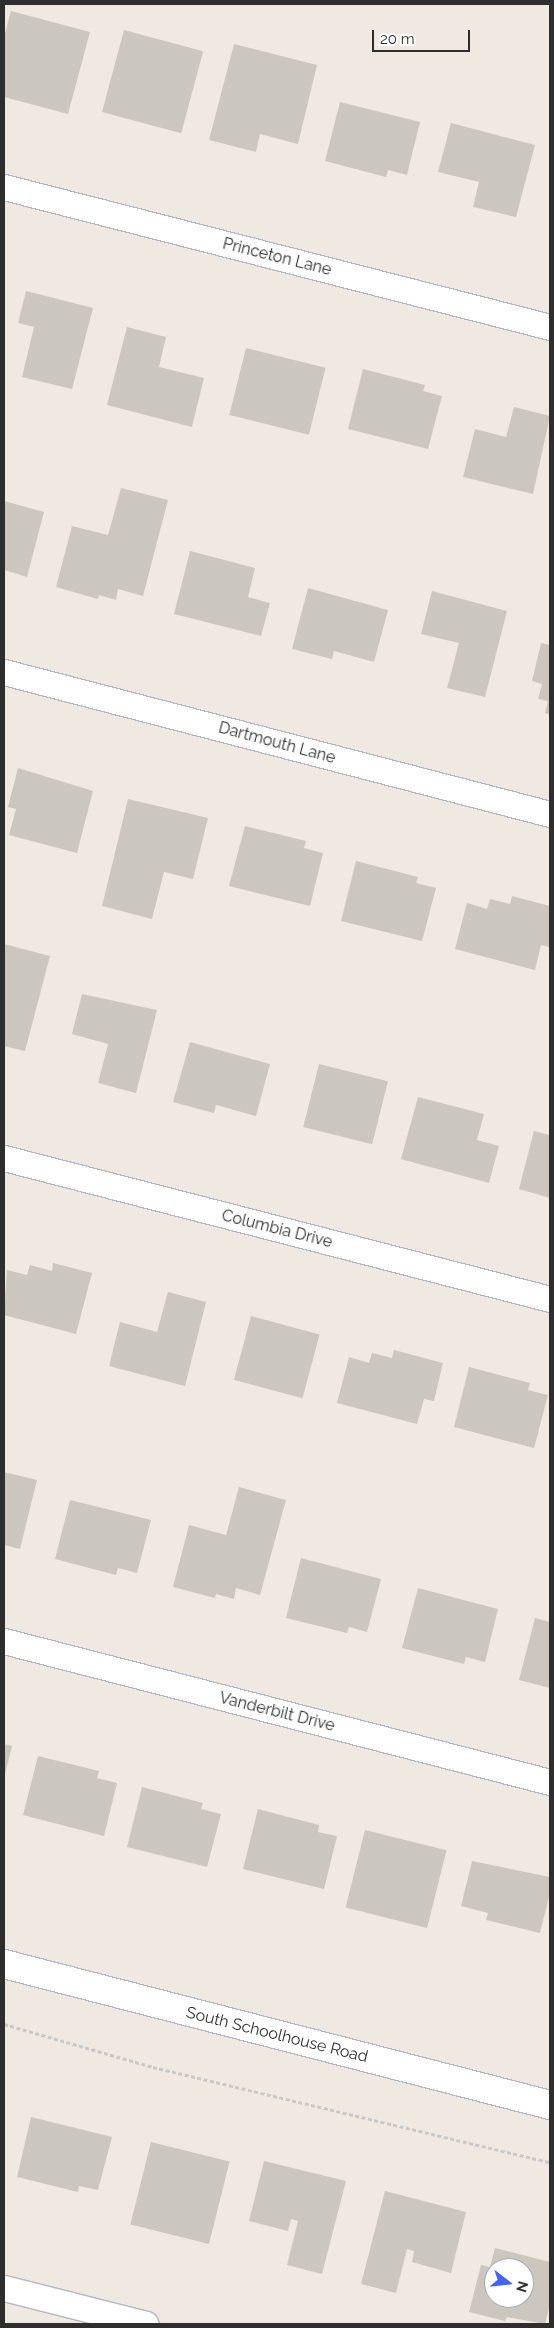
<!DOCTYPE html>
<style>
body{margin:0}
#map{position:relative;width:554px;height:2328px;overflow:hidden;background:#efe9e1;font-family:Raleway,sans-serif}
div>[style]{position:absolute}
.building>*{inset:0;background:#cbc7bf;transform-origin:0 0}
.path>*{height:3px;margin-top:-1.5px;transform-origin:0;background:repeating-linear-gradient(90deg,#c9c9c9 0 4px,transparent 0 6.5px)}
.roads{filter:drop-shadow(1px 0 #b4b7c1) drop-shadow(-1px 0 #b4b7c1) drop-shadow(0 1px #b4b7c1) drop-shadow(0 -1px #b4b7c1)}
.street>*{height:25px;margin:-12.5px;padding:0 12.5px;transform-origin:12.5px;border-radius:12.5px;background:#fff}
.secondary>*{height:28px;margin:-14px;padding:0 14px;transform-origin:14px;border-radius:14px;background:#fff}
span{translate:-50% -50%;white-space:nowrap;text-align:center;line-height:1.15;-webkit-text-stroke:4.5px #fff;paint-order:stroke}
.street-label{font-size:16px;color:#2e2e2e}
.frame{position:absolute;inset:0;border:5px solid #2e2e2e;pointer-events:none}
.north{position:absolute;left:484px;top:2258px;width:50px;height:50px;box-sizing:border-box;background:#fff;border:1px solid #ababab;border-radius:50%;rotate:106deg;font-size:14px;font-weight:700;line-height:20px;text-align:center;color:#2e2e2e}
.north::after{content:'';display:block;margin:auto;width:18px;height:22px;background:#4264fb;clip-path:polygon(50% 0,100% 100%,50% 72%,0 100%)}
.scale{position:absolute;left:372px;top:30px;width:98px;height:22px;box-sizing:border-box;border:2px solid #2e2e2e;border-top:0;padding-left:6px;font-size:15px;line-height:18px;white-space:nowrap;color:#2e2e2e;-webkit-text-stroke:4px #fff;paint-order:stroke}
</style>
<div id="map">
<div class="building">
<i style="clip-path:polygon(11px 11px,90px 32px,68px 114px,4px 97px,4px 37px)"></i>
<i style="left:124px;top:30px;width:82px;height:85px;rotate:15deg"></i>
<i style="clip-path:polygon(234px 44px,317px 65px,298px 144px,260px 134px,256px 152px,209px 140px)"></i>
<i style="clip-path:polygon(340px 102px,420px 122px,407px 175px,388px 170px,386px 177px,325px 161px)"></i>
<i style="clip-path:polygon(451px 123px,535px 145px,516px 217px,473px 207px,479px 182px,438px 172px)"></i>
<i style="clip-path:polygon(26px 291px,93px 308px,72px 389px,22px 377px,34px 327px,18px 323px)"></i>
<i style="clip-path:polygon(127px 327px,166px 337px,159px 367px,204px 378px,192px 427px,107px 405px)"></i>
<i style="left:246px;top:348px;width:82px;height:69px;rotate:14deg"></i>
<i style="clip-path:polygon(363px 369px,425px 385px,423px 391px,442px 396px,428px 449px,348px 429px)"></i>
<i style="clip-path:polygon(514px 407px,550px 416px,533px 494px,463px 477px,475px 429px,506px 437px)"></i>
<i style="clip-path:polygon(121px 488px,168px 500px,143px 596px,118px 589px,116px 600px,99px 595px,98px 599px,56px 587px,72px 526px,108px 535px)"></i>
<i style="clip-path:polygon(4px 501px,44px 512px,27px 577px,4px 570px)"></i>
<i style="clip-path:polygon(190px 551px,255px 568px,248px 597px,270px 603px,261px 636px,174px 614px)"></i>
<i style="clip-path:polygon(308px 588px,388px 610px,374px 662px,334px 651px,332px 659px,292px 649px)"></i>
<i style="clip-path:polygon(432px 591px,507px 611px,485px 697px,447px 688px,459px 643px,421px 634px)"></i>
<i style="clip-path:polygon(541px 643px,550px 645px,550px 715px,545px 713px,548px 701px,538px 699px,542px 684px,532px 681px)"></i>
<i style="clip-path:polygon(18px 768px,93px 791px,77px 853px,9px 835px,16px 809px,8px 807px)"></i>
<i style="clip-path:polygon(128px 799px,208px 818px,193px 879px,164px 872px,152px 919px,102px 906px)"></i>
<i style="clip-path:polygon(245px 826px,306px 841px,304px 848px,323px 853px,310px 906px,229px 886px)"></i>
<i style="clip-path:polygon(356px 861px,418px 877px,416px 883px,436px 888px,422px 941px,341px 921px)"></i>
<i style="clip-path:polygon(512px 896px,550px 906px,550px 947px,541px 945px,535px 970px,455px 949px,467px 903px,487px 909px,490px 899px,510px 904px)"></i>
<i style="clip-path:polygon(4px 944px,50px 956px,25px 1051px,4px 1046px)"></i>
<i style="clip-path:polygon(82px 994px,157px 1010px,136px 1093px,98px 1083px,108px 1044px,72px 1034px)"></i>
<i style="clip-path:polygon(190px 1042px,270px 1064px,256px 1116px,216px 1105px,214px 1113px,173px 1102px)"></i>
<i style="left:319px;top:1064px;width:71px;height:65px;rotate:14deg"></i>
<i style="clip-path:polygon(418px 1097px,484px 1114px,477px 1140px,499px 1146px,489px 1183px,401px 1159px)"></i>
<i style="clip-path:polygon(534px 1131px,550px 1135px,550px 1198px,519px 1189px)"></i>
<i style="clip-path:polygon(53px 1263px,92px 1273px,76px 1334px,4px 1315px,7px 1270px,27px 1275px,30px 1265px,52px 1271px)"></i>
<i style="clip-path:polygon(168px 1292px,206px 1302px,185px 1386px,109px 1366px,120px 1322px,157px 1332px)"></i>
<i style="left:251px;top:1316px;width:71px;height:66px;rotate:15deg"></i>
<i style="clip-path:polygon(394px 1350px,443px 1363px,434px 1401px,424px 1399px,417px 1424px,337px 1403px,349px 1357px,369px 1363px,372px 1353px,392px 1358px)"></i>
<i style="clip-path:polygon(469px 1367px,530px 1383px,528px 1390px,548px 1395px,534px 1448px,454px 1427px)"></i>
<i style="clip-path:polygon(4px 1472px,37px 1480px,20px 1549px,4px 1545px)"></i>
<i style="clip-path:polygon(239px 1487px,286px 1500px,260px 1595px,236px 1588px,234px 1599px,216px 1594px,215px 1598px,173px 1587px,189px 1525px,226px 1535px)"></i>
<i style="clip-path:polygon(70px 1500px,151px 1520px,137px 1573px,118px 1568px,116px 1575px,55px 1559px)"></i>
<i style="clip-path:polygon(301px 1558px,381px 1579px,367px 1632px,349px 1627px,347px 1633px,286px 1618px)"></i>
<i style="clip-path:polygon(418px 1588px,498px 1609px,485px 1662px,466px 1657px,464px 1664px,402px 1648px)"></i>
<i style="clip-path:polygon(535px 1618px,550px 1622px,550px 1688px,519px 1680px)"></i>
<i style="clip-path:polygon(4px 1744px,12px 1746px,4px 1778px)"></i>
<i style="clip-path:polygon(38px 1756px,99px 1771px,97px 1778px,117px 1783px,104px 1836px,23px 1815px)"></i>
<i style="clip-path:polygon(142px 1787px,203px 1803px,201px 1809px,221px 1814px,207px 1867px,127px 1847px)"></i>
<i style="clip-path:polygon(258px 1809px,319px 1825px,318px 1832px,337px 1836px,324px 1889px,243px 1869px)"></i>
<i style="left:365px;top:1830px;width:84px;height:80px;rotate:14deg"></i>
<i style="clip-path:polygon(472px 1861px,550px 1877px,550px 1893px,540px 1933px,486px 1920px,488px 1913px,461px 1906px)"></i>
<i style="clip-path:polygon(31px 2117px,112px 2137px,98px 2190px,79px 2186px,78px 2192px,17px 2177px)"></i>
<i style="left:151px;top:2142px;width:81px;height:85px;rotate:14deg"></i>
<i style="clip-path:polygon(264px 2161px,346px 2181px,322px 2274px,287px 2265px,298px 2221px,291px 2219px,288px 2231px,249px 2221px)"></i>
<i style="clip-path:polygon(385px 2191px,466px 2212px,451px 2273px,412px 2262px,414px 2251px,407px 2249px,396px 2293px,361px 2284px)"></i>
<i style="clip-path:polygon(evenodd,495px 2248px,550px 2262px,550px 2304px,545px 2324px,507px 2317px,505px 2321px,469px 2312px,481px 2265px,490px 2267px,495px 2248px,494px 2268px,524px 2268px,524px 2298px,494px 2298px,494px 2268px)"></i>
</div>
<div class="path">
<i style="left:4px;top:2024px;width:155px;rotate:16.1deg"></i>
<i style="left:153px;top:2067px;width:408px;rotate:13.5deg"></i>
</div>
<div class="roads">
<div class="street">
<i style="left:4px;top:187px;width:564px;rotate:14.38deg"></i>
<i style="left:4px;top:672px;width:564px;rotate:14.58deg"></i>
<i style="left:4px;top:1158px;width:564px;rotate:14.48deg"></i>
<i style="left:4px;top:1641px;width:564px;rotate:14.48deg"></i>
<i style="left:4px;top:2288px;width:146px;rotate:14.2deg"></i>
</div>
<div class="secondary">
<i style="left:4px;top:1964px;width:564px;rotate:14.48deg"></i>
</div>
</div>
<div class="street-label">
<span style="left:277px;top:257px;rotate:14deg">Princeton Lane</span>
<span style="left:277px;top:743px;rotate:15deg">Dartmouth Lane</span>
<span style="left:277px;top:1229px;rotate:14deg">Columbia Drive</span>
<span style="left:277px;top:1712px;rotate:14deg">Vanderbilt Drive</span>
<span style="left:277px;top:2035px;rotate:14deg">South Schoolhouse Road</span>
</div>
<div class="frame"></div>
<div class="north">N</div>
<div class="scale">20 m</div>
</div>
